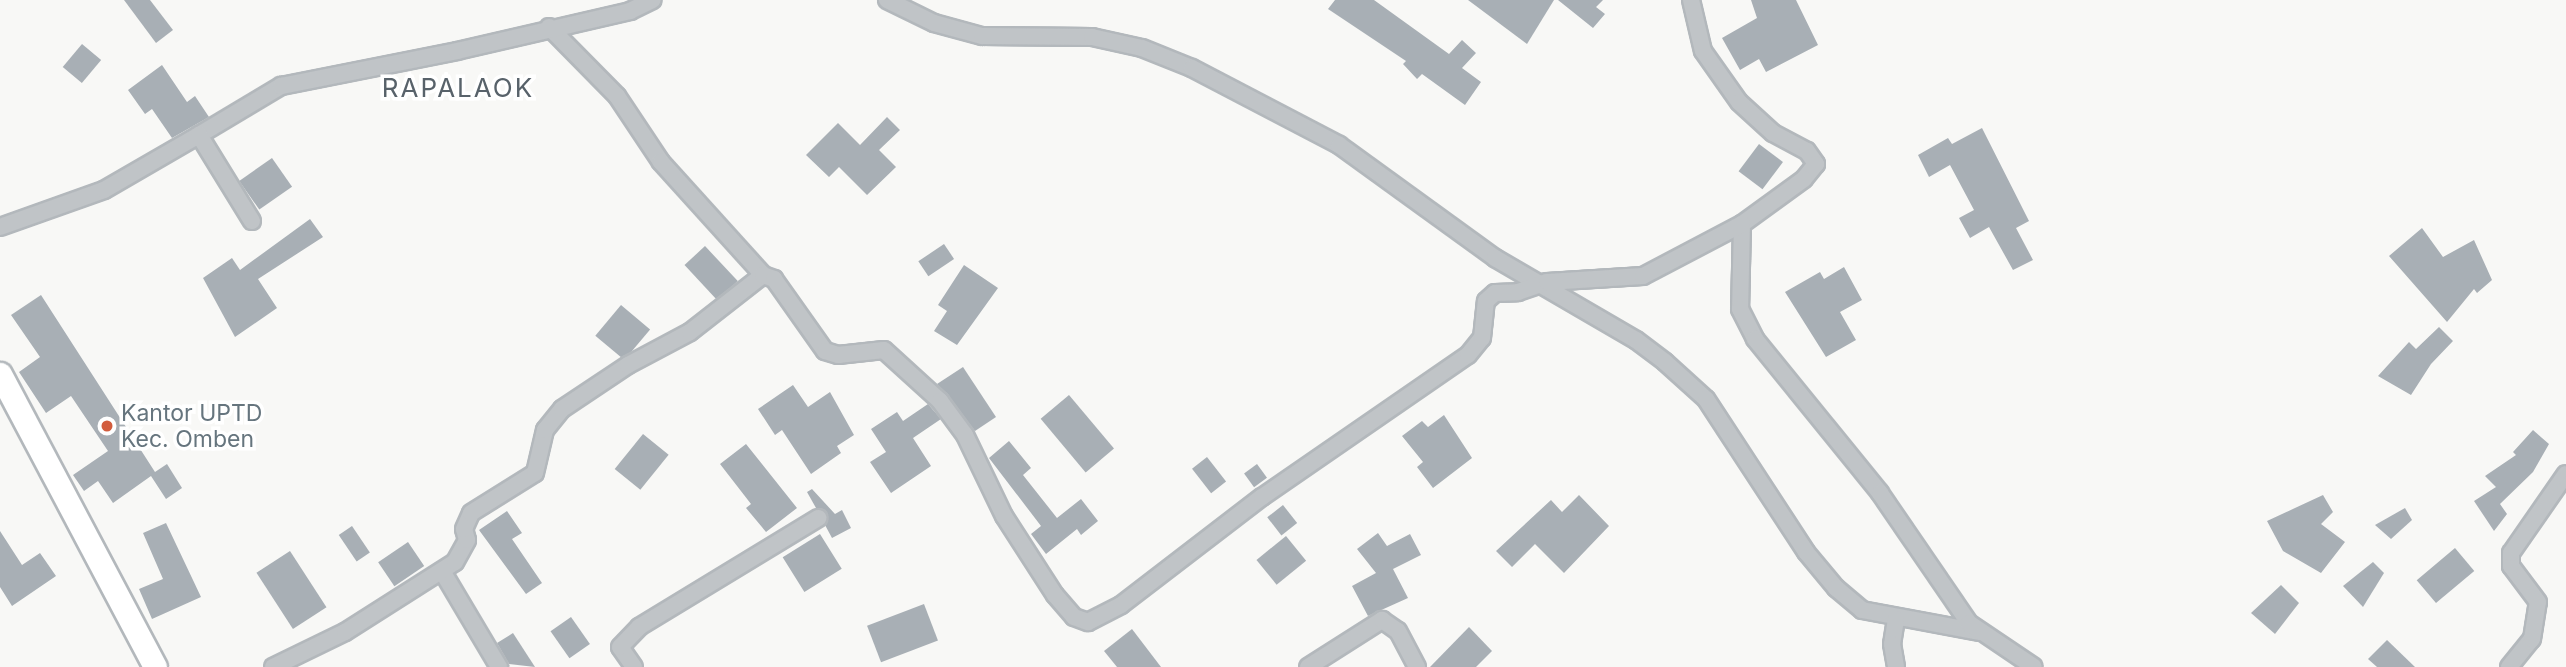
<!DOCTYPE html>
<style>
body{margin:0}
#map{position:relative;width:2566px;height:667px;overflow:hidden;background:#f8f8f6;font-family:Inter,sans-serif}
div>[style]{position:absolute}
.building>*{inset:0;background:#a8afb5;transform-origin:0 0}
.roads{filter:drop-shadow(2px 0 #b3b8bc) drop-shadow(-2px 0 #b3b8bc) drop-shadow(0 2px #b3b8bc) drop-shadow(0 -2px #b3b8bc)}
.street>*{height:16px;margin:-8px;padding:0 8px;transform-origin:8px;border-radius:8px;background:#c0c4c7}
.secondary>*{height:23px;margin:-11.5px;padding:0 11.5px;transform-origin:11.5px;border-radius:11.5px;background:#fff}
.dots>*{width:19px;height:19px;translate:-50% -50%;box-sizing:border-box;border:4px solid #fff;border-radius:50%}
span{translate:-50% -50%;white-space:nowrap;text-align:center;line-height:1.15;-webkit-text-stroke:7px #fff;paint-order:stroke}
.poi-label{font-size:23px;color:#66757e}
.left{translate:0 -50%;text-align:left}
.quarter-label{font-size:26px;color:#58626a;letter-spacing:2px}
</style>
<div id="map">
<div class="building">
<i style="clip-path:polygon(124px 0,150px 0,173px 30px,156px 43px)"></i>
<i style="clip-path:polygon(1335px 0,1374px 0,1449px 54px,1462px 40px,1476px 53px,1462px 68px,1481px 82px,1465px 105px,1422px 74px,1417px 79px,1403px 64px,1406px 61px,1328px 9px)"></i>
<i style="clip-path:polygon(1468px 0,1554px 0,1527px 44px)"></i>
<i style="clip-path:polygon(1558px 0,1603px 0,1596px 7px,1605px 14px,1593px 28px)"></i>
<i style="clip-path:polygon(1751px 0,1796px 0,1818px 45px,1766px 72px,1759px 59px,1740px 70px,1722px 38px,1757px 18px)"></i>
<i style="left:82px;top:44px;width:25px;height:30px;rotate:40deg"></i>
<i style="clip-path:polygon(162px 65px,187px 102px,195px 96px,209px 117px,172px 138px,152px 109px,145px 114px,128px 90px)"></i>
<i style="clip-path:polygon(887px 117px,900px 130px,879px 150px,896px 167px,867px 195px,839px 167px,829px 177px,806px 155px,838px 123px,860px 145px)"></i>
<i style="clip-path:polygon(1982px 128px,2029px 221px,2016px 228px,2033px 260px,2013px 270px,1989px 227px,1970px 238px,1959px 218px,1974px 210px,1950px 165px,1929px 177px,1918px 155px,1948px 138px,1952px 144px)"></i>
<i style="left:1759px;top:144px;width:30px;height:34px;rotate:37deg"></i>
<i style="left:272px;top:158px;width:35px;height:40px;rotate:55deg"></i>
<i style="clip-path:polygon(310px 219px,323px 237px,258px 279px,277px 308px,235px 337px,203px 278px,232px 258px,240px 270px)"></i>
<i style="clip-path:polygon(2422px 228px,2443px 257px,2474px 240px,2492px 280px,2477px 293px,2474px 289px,2447px 322px,2389px 256px)"></i>
<i style="left:944px;top:244px;width:18px;height:31px;rotate:56deg"></i>
<i style="left:705px;top:246px;width:48px;height:28px;rotate:47deg"></i>
<i style="clip-path:polygon(964px 265px,998px 288px,957px 345px,934px 331px,947px 311px,938px 305px)"></i>
<i style="clip-path:polygon(1844px 267px,1862px 300px,1840px 312px,1856px 340px,1826px 357px,1785px 292px,1820px 272px,1824px 279px)"></i>
<i style="clip-path:polygon(41px 295px,155px 472px,167px 464px,182px 488px,166px 499px,151px 476px,113px 503px,98px 481px,84px 491px,73px 475px,108px 451px,71px 396px,46px 413px,19px 372px,40px 357px,11px 315px)"></i>
<i style="left:621px;top:305px;width:38px;height:40px;rotate:40deg"></i>
<i style="clip-path:polygon(2439px 327px,2453px 341px,2431px 364px,2411px 395px,2378px 376px,2409px 342px,2416px 349px)"></i>
<i style="clip-path:polygon(963px 367px,996px 417px,975px 431px,937px 384px)"></i>
<i style="clip-path:polygon(793px 385px,808px 407px,830px 392px,854px 435px,837px 446px,841px 453px,811px 474px,782px 430px,775px 435px,758px 409px)"></i>
<i style="left:1069px;top:395px;width:70px;height:37px;rotate:50deg"></i>
<i style="clip-path:polygon(928px 404px,941px 419px,913px 438px,931px 466px,891px 493px,870px 462px,886px 452px,871px 429px,897px 412px,903px 421px)"></i>
<i style="clip-path:polygon(1444px 415px,1472px 458px,1433px 488px,1417px 467px,1423px 462px,1402px 436px,1422px 421px,1428px 427px)"></i>
<i style="clip-path:polygon(2533px 430px,2549px 444px,2533px 472px,2500px 504px,2507px 514px,2494px 531px,2474px 501px,2496px 487px,2485px 476px,2516px 455px,2513px 452px)"></i>
<i style="left:643px;top:434px;width:33px;height:45px;rotate:39deg"></i>
<i style="clip-path:polygon(1009px 441px,1031px 468px,1023px 475px,1057px 518px,1081px 499px,1098px 521px,1081px 535px,1077px 529px,1046px 554px,1031px 534px,1041px 526px,989px 458px)"></i>
<i style="clip-path:polygon(746px 444px,797px 508px,766px 532px,746px 508px,751px 504px,720px 464px)"></i>
<i style="left:1207px;top:457px;width:31px;height:19px;rotate:52deg"></i>
<i style="left:1257px;top:464px;width:17px;height:16px;rotate:54deg"></i>
<i style="clip-path:polygon(812px 489px,835px 514px,842px 510px,851px 528px,832px 538px,825px 525px,827px 513px,816px 508px,807px 492px)"></i>
<i style="clip-path:polygon(1579px 495px,1609px 526px,1564px 573px,1535px 544px,1512px 567px,1496px 551px,1551px 500px,1562px 512px)"></i>
<i style="clip-path:polygon(2323px 495px,2333px 512px,2321px 524px,2345px 542px,2321px 573px,2283px 551px,2267px 521px)"></i>
<i style="left:1283px;top:505px;width:23px;height:20px;rotate:52deg"></i>
<i style="clip-path:polygon(2405px 508px,2412px 520px,2391px 539px,2375px 525px)"></i>
<i style="clip-path:polygon(507px 511px,522px 533px,512px 539px,542px 583px,526px 594px,479px 530px)"></i>
<i style="clip-path:polygon(166px 523px,201px 597px,152px 619px,139px 589px,163px 579px,143px 533px)"></i>
<i style="left:352px;top:526px;width:32px;height:16px;rotate:56deg"></i>
<i style="clip-path:polygon(0 531px,22px 565px,40px 553px,56px 576px,12px 606px,0 587px)"></i>
<i style="clip-path:polygon(1378px 533px,1387px 546px,1410px 534px,1421px 555px,1393px 569px,1408px 598px,1368px 616px,1352px 586px,1376px 573px,1357px 549px)"></i>
<i style="left:820px;top:534px;width:41px;height:44px;rotate:58deg"></i>
<i style="left:1286px;top:536px;width:32px;height:38px;rotate:51deg"></i>
<i style="left:408px;top:542px;width:29px;height:36px;rotate:56deg"></i>
<i style="left:2455px;top:548px;width:30px;height:50px;rotate:50deg"></i>
<i style="left:290px;top:551px;width:67px;height:40px;rotate:57deg"></i>
<i style="clip-path:polygon(2373px 562px,2384px 573px,2363px 607px,2343px 586px)"></i>
<i style="clip-path:polygon(2281px 585px,2299px 603px,2275px 634px,2251px 613px)"></i>
<i style="left:924px;top:604px;width:39px;height:61px;rotate:69deg"></i>
<i style="left:571px;top:617px;width:33px;height:25px;rotate:55deg"></i>
<i style="clip-path:polygon(1469px 627px,1492px 651px,1476px 667px,1430px 667px)"></i>
<i style="clip-path:polygon(1132px 629px,1161px 667px,1117px 667px,1104px 651px)"></i>
<i style="clip-path:polygon(513px 633px,535px 667px,509px 664px,497px 643px)"></i>
<i style="clip-path:polygon(2387px 640px,2415px 667px,2377px 667px,2368px 659px)"></i>
</div>
<div class="roads">
<div class="street">
<i style="left:887px;top:0;width:52px;rotate:26.1deg"></i>
<i style="left:934px;top:23px;width:50px;rotate:15.2deg"></i>
<i style="left:982px;top:36px;width:110px;rotate:0.5deg"></i>
<i style="left:1092px;top:37px;width:51px;rotate:12.4deg"></i>
<i style="left:1142px;top:48px;width:54px;rotate:21.8deg"></i>
<i style="left:1192px;top:68px;width:166px;rotate:27.6deg"></i>
<i style="left:1339px;top:145px;width:193px;rotate:35.9deg"></i>
<i style="left:1495px;top:258px;width:163px;rotate:30.2deg"></i>
<i style="left:1636px;top:340px;width:36px;rotate:37deg"></i>
<i style="left:1665px;top:362px;width:55px;rotate:42.1deg"></i>
<i style="left:1706px;top:399px;width:183px;rotate:56.8deg"></i>
<i style="left:1806px;top:552px;width:47px;rotate:50.2deg"></i>
<i style="left:1836px;top:588px;width:34px;rotate:40deg"></i>
<i style="left:1862px;top:610px;width:119px;rotate:10.6deg"></i>
<i style="left:1691px;top:0;width:52px;rotate:76.8deg"></i>
<i style="left:1703px;top:51px;width:62px;rotate:54.8deg"></i>
<i style="left:1739px;top:102px;width:46px;rotate:42.4deg"></i>
<i style="left:1773px;top:133px;width:38px;rotate:28deg"></i>
<i style="left:1807px;top:151px;width:16px;rotate:55deg"></i>
<i style="left:1816px;top:164px;width:19px;rotate:129deg"></i>
<i style="left:1804px;top:179px;width:77px;rotate:144deg"></i>
<i style="left:1742px;top:224px;width:85px;rotate:91.3deg"></i>
<i style="left:1740px;top:309px;width:34px;rotate:63deg"></i>
<i style="left:1755px;top:339px;width:198px;rotate:50.9deg"></i>
<i style="left:1880px;top:493px;width:158px;rotate:55.6deg"></i>
<i style="left:1969px;top:623px;width:78px;rotate:34.1deg"></i>
<i style="left:549px;top:27px;width:97px;rotate:45.4deg"></i>
<i style="left:617px;top:96px;width:79px;rotate:56.3deg"></i>
<i style="left:661px;top:162px;width:152px;rotate:47.9deg"></i>
<i style="left:199px;top:135px;width:96px;rotate:-30.9deg"></i>
<i style="left:281px;top:86px;width:179px;rotate:-11.2deg"></i>
<i style="left:457px;top:51px;width:178px;rotate:-13deg"></i>
<i style="left:630px;top:11px;width:25px;rotate:-26deg"></i>
<i style="left:0;top:227px;width:110px;rotate:-19.6deg"></i>
<i style="left:104px;top:190px;width:110px;rotate:-30.1deg"></i>
<i style="left:199px;top:135px;width:101px;rotate:58.4deg"></i>
<i style="left:442px;top:571px;width:112px;rotate:59.3deg"></i>
<i style="left:1896px;top:619px;width:25px;rotate:99deg"></i>
<i style="left:1892px;top:644px;width:23px;rotate:80deg"></i>
<i style="left:273px;top:667px;width:80px;rotate:-25.9deg"></i>
<i style="left:345px;top:632px;width:130px;rotate:-32.5deg"></i>
<i style="left:455px;top:562px;width:25px;rotate:-61deg"></i>
<i style="left:467px;top:540px;width:11px;rotate:-105deg"></i>
<i style="left:464px;top:529px;width:17px;rotate:-66deg"></i>
<i style="left:471px;top:513px;width:75px;rotate:-32deg"></i>
<i style="left:535px;top:473px;width:44px;rotate:-76.9deg"></i>
<i style="left:545px;top:430px;width:27px;rotate:-51deg"></i>
<i style="left:562px;top:409px;width:79px;rotate:-33.7deg"></i>
<i style="left:628px;top:365px;width:70px;rotate:-28deg"></i>
<i style="left:690px;top:332px;width:93px;rotate:-38deg"></i>
<i style="left:763px;top:275px;width:12px;rotate:20deg"></i>
<i style="left:774px;top:279px;width:88px;rotate:54.7deg"></i>
<i style="left:825px;top:351px;width:14px;rotate:17deg"></i>
<i style="left:838px;top:355px;width:46px;rotate:-6.2deg"></i>
<i style="left:884px;top:350px;width:76px;rotate:42.3deg"></i>
<i style="left:940px;top:401px;width:42px;rotate:53.7deg"></i>
<i style="left:965px;top:435px;width:90px;rotate:64.3deg"></i>
<i style="left:1004px;top:516px;width:94px;rotate:57.2deg"></i>
<i style="left:1055px;top:595px;width:29px;rotate:49deg"></i>
<i style="left:1074px;top:617px;width:15px;rotate:20deg"></i>
<i style="left:1088px;top:622px;width:37px;rotate:-27deg"></i>
<i style="left:1121px;top:605px;width:178px;rotate:-37.5deg"></i>
<i style="left:1262px;top:497px;width:250px;rotate:-34.6deg"></i>
<i style="left:1468px;top:355px;width:22px;rotate:-51deg"></i>
<i style="left:1482px;top:338px;width:37px;rotate:-84deg"></i>
<i style="left:1486px;top:301px;width:12px;rotate:-42deg"></i>
<i style="left:1495px;top:293px;width:23px;rotate:-2deg"></i>
<i style="left:1518px;top:292px;width:31px;rotate:-19deg"></i>
<i style="left:1547px;top:282px;width:96px;rotate:-3.6deg"></i>
<i style="left:1643px;top:276px;width:112px;rotate:-27.7deg"></i>
<i style="left:634px;top:667px;width:24px;rotate:-125deg"></i>
<i style="left:620px;top:647px;width:28px;rotate:-46deg"></i>
<i style="left:639px;top:627px;width:210px;rotate:-31.3deg"></i>
<i style="left:1308px;top:667px;width:88px;rotate:-32.4deg"></i>
<i style="left:1382px;top:620px;width:19px;rotate:35deg"></i>
<i style="left:1398px;top:631px;width:41px;rotate:62.2deg"></i>
<i style="left:2509px;top:667px;width:36px;rotate:-51deg"></i>
<i style="left:2532px;top:639px;width:37px;rotate:-81deg"></i>
<i style="left:2538px;top:602px;width:45px;rotate:-126.9deg"></i>
<i style="left:2511px;top:566px;width:13px;rotate:-90deg"></i>
<i style="left:2511px;top:553px;width:96px;rotate:-55.2deg"></i>
</div>
<div class="secondary">
<i style="left:0;top:374px;width:331px;rotate:62.1deg"></i>
</div>
</div>
<div class="dots">
<i style="left:107px;top:426px;background:#d25c3d"></i>
</div>
<div class="poi-label">
<span class="left" style="left:121px;top:426px">Kantor UPTD<br>Kec. Omben</span>
</div>
<div class="quarter-label">
<span style="left:458px;top:88px">RAPALAOK</span>
</div>
</div>
